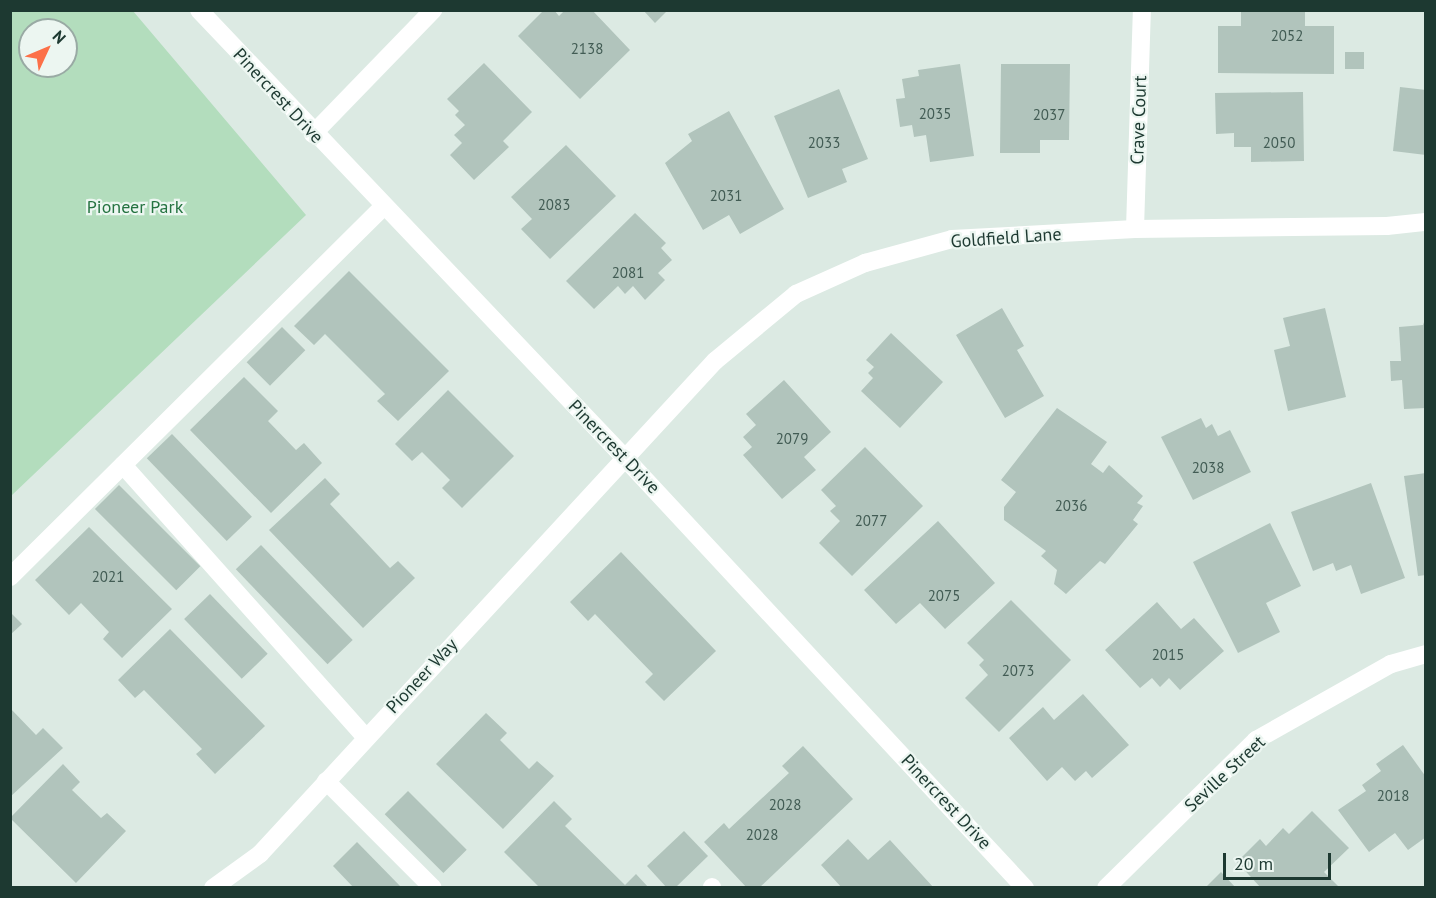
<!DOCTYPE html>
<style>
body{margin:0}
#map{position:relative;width:1436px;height:898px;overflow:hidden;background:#dceae3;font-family:"PT Sans",sans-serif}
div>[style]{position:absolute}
.green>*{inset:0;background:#b3ddbd}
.building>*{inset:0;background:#b1c4bc;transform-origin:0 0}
.minor>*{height:18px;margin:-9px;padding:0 9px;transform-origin:9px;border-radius:9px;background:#fff}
span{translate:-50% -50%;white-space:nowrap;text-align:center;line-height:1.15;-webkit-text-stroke:4.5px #ecf6f1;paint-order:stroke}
.number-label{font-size:15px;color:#425c54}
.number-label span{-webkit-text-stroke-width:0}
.street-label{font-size:18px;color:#1d3931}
.park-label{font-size:18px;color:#257341}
.frame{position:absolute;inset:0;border:12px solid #1d3931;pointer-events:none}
.north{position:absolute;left:18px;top:18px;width:60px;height:60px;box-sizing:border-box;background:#ecf6f1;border:2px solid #99aaa4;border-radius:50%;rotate:46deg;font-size:16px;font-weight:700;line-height:24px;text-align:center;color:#1d3931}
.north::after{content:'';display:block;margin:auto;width:21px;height:27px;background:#fc7048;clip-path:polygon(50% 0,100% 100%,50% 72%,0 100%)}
.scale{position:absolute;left:1223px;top:853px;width:108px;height:27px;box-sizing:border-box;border:3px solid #1d3931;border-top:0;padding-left:8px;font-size:18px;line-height:21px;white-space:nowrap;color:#1d3931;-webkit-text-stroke:4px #ecf6f1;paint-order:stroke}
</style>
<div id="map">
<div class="green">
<i style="clip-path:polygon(evenodd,11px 10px,133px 11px,306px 215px,11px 496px,11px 10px,30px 30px,66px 30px,66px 66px,30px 66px,30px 30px)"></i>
</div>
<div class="building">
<i style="clip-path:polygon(544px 10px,554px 10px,559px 16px,565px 10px,592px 10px,630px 50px,580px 99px,518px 36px)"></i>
<i style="clip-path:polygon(643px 10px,668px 10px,655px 23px)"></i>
<i style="clip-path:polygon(1241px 10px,1305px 10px,1305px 26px,1334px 26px,1334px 74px,1218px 73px,1218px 26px,1241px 26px)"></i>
<i style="left:1345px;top:52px;width:19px;height:17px"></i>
<i style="clip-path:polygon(484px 63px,532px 112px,503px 141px,509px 147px,474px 180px,450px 155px,462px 143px,454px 135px,465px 125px,455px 115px,459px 111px,447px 99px)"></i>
<i style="clip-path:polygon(960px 64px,974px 156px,930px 162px,926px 135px,914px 137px,912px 125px,900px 127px,896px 99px,905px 98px,902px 79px,919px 76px,918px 70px)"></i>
<i style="clip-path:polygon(1001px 64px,1070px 64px,1069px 140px,1040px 140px,1040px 153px,1000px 153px)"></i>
<i style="clip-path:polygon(1400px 87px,1426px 90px,1426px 155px,1393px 151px)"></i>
<i style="clip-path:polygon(839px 89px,868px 159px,842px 169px,847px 182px,808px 198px,774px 116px)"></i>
<i style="clip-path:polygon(1303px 92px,1304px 161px,1251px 162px,1251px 147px,1234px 147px,1234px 133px,1216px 134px,1215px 93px)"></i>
<i style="clip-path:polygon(729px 111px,784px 209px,740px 234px,729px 215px,703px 230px,665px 163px,692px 141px,688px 134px)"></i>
<i style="clip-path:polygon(566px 145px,616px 196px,550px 259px,521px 229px,532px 219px,511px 197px)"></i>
<i style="clip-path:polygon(635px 213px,666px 243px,661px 248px,672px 260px,658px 273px,665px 280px,645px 300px,633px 286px,625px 294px,618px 286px,594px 309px,566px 281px)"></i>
<i style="clip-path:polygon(349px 271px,449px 371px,398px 421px,377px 401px,385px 394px,325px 334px,314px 345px,294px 326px)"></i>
<i style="clip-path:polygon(1002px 308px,1024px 346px,1017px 350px,1044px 396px,1005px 418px,956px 335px)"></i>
<i style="clip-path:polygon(1325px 308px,1346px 397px,1288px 411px,1274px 350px,1290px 346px,1283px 318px)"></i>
<i style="clip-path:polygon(1426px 316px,1426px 408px,1404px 409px,1402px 380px,1391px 381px,1390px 361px,1401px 361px,1399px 327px,1423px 325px)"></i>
<i style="left:282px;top:327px;width:33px;height:50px;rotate:45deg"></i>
<i style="clip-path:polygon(891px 333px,943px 382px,900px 428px,861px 391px,873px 378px,868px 373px,874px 367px,866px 360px)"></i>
<i style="clip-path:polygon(244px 377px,278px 411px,268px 421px,296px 450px,304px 443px,322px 463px,271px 513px,190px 430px)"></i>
<i style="clip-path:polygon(784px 380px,831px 432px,804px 457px,816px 470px,782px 499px,743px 455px,752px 447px,743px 437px,756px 425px,746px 414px)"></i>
<i style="clip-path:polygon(448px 390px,514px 456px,462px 508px,442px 488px,450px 480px,422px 452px,412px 461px,395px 444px)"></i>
<i style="clip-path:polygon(1057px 408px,1107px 442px,1091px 464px,1103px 473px,1109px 465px,1143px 496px,1137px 503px,1143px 506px,1133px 520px,1138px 524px,1105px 564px,1100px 561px,1066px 594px,1054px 584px,1057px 570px,1041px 556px,1046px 551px,1004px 520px,1004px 507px,1016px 492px,1001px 480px)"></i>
<i style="clip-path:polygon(1201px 418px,1206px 428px,1212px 424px,1218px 436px,1230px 430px,1251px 472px,1193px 500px,1161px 437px)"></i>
<i style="left:172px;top:434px;width:115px;height:35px;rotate:46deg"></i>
<i style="clip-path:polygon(865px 447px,923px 506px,852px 576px,819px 543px,840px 521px,830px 511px,836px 506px,821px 490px)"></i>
<i style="clip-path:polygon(1426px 473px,1426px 575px,1418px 576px,1404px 476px)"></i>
<i style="clip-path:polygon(325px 478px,340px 494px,330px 504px,390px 568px,398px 561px,415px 578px,363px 628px,269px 530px)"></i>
<i style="clip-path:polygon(1371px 483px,1405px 578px,1361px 594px,1351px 565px,1336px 571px,1333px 563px,1313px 571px,1291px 512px)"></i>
<i style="left:119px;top:485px;width:115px;height:34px;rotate:45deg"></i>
<i style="clip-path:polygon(938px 521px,995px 583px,945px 629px,920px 603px,896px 624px,864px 590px)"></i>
<i style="clip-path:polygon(1270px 523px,1301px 586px,1266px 603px,1280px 632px,1238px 653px,1193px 562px)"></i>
<i style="clip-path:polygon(89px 527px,172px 609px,122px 658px,103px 639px,109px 632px,81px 603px,69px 615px,35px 580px)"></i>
<i style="left:261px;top:545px;width:132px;height:35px;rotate:46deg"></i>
<i style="clip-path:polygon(621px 552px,716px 651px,664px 701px,645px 682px,653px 674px,595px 614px,588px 621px,570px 602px)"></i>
<i style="left:210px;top:594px;width:83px;height:36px;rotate:46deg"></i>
<i style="clip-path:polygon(1011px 600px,1071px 660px,999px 732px,965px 698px,988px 675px,979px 665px,984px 660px,967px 643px)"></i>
<i style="clip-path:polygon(1157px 602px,1181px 629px,1194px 618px,1224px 651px,1180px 690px,1169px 678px,1160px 687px,1152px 678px,1140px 688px,1105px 650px)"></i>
<i style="clip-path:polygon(10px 612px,22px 624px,10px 635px)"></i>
<i style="clip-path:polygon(170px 629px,265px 726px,215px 774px,196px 754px,202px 749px,144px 690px,135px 698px,118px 680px)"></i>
<i style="clip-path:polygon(1083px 694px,1129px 745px,1092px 778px,1086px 771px,1075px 781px,1062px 767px,1047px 781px,1009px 738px,1043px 707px,1054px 720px)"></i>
<i style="clip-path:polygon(10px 708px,36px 735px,43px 728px,63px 748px,10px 797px)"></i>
<i style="clip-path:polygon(486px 713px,507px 733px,500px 740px,529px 769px,537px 761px,554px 776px,503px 829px,436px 764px)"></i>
<i style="clip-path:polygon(1403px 745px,1426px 777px,1426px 837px,1408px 850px,1395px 833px,1369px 852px,1338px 810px,1366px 791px,1362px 785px,1381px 771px,1376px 764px)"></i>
<i style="clip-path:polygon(803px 746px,853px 799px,759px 888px,747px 888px,704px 842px,724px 823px,729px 829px,789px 773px,782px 766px)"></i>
<i style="clip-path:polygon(63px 764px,80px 782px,72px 790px,101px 818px,107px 813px,126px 831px,76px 883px,10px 818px)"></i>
<i style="left:408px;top:791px;width:83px;height:33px;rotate:45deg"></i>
<i style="clip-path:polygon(554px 801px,572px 819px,565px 826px,625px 885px,636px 874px,649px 888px,540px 888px,504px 852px)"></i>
<i style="clip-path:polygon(1312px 811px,1349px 848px,1324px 872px,1340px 888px,1261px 888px,1237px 862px,1260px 839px,1266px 846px,1283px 828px,1289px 834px)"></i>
<i style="clip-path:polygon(684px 831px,708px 856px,675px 888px,667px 888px,647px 866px)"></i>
<i style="clip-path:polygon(848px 839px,868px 860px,890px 840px,934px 888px,842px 888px,821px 865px)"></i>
<i style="clip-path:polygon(357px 842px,402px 888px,354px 888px,333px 866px)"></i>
<i style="clip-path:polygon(1221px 872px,1236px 888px,1205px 888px)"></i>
</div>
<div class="minor">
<i style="left:199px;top:10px;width:617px;rotate:46.45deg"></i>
<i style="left:624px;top:457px;width:589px;rotate:47.07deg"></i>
<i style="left:313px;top:134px;width:173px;rotate:-45.9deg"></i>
<i style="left:1135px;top:229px;width:219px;rotate:-88.2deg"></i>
<i style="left:123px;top:465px;width:365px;rotate:48.3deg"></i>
<i style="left:10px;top:577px;width:525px;rotate:-44.77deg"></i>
<i style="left:326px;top:781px;width:151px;rotate:45deg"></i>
<i style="left:213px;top:888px;width:58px;rotate:-35.9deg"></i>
<i style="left:260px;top:854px;width:671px;rotate:-47.3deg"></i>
<i style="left:715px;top:361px;width:105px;rotate:-39.6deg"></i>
<i style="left:796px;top:294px;width:76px;rotate:-24.2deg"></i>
<i style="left:865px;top:263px;width:90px;rotate:-15.4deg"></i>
<i style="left:952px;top:239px;width:183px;rotate:-3.1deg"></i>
<i style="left:1135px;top:229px;width:252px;rotate:-0.7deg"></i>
<i style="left:1387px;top:226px;width:39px;rotate:-6deg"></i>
<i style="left:712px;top:888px;width:1px;rotate:-90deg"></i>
<i style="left:1106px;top:888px;width:211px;rotate:-44.6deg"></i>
<i style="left:1256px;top:740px;width:155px;rotate:-29.4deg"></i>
<i style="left:1391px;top:664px;width:36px;rotate:-16deg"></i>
</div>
<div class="number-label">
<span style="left:1287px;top:36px">2052</span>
<span style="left:587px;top:49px">2138</span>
<span style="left:935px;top:114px">2035</span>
<span style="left:1049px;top:115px">2037</span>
<span style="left:824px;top:143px">2033</span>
<span style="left:1279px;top:143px">2050</span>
<span style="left:726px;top:196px">2031</span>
<span style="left:554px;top:205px">2083</span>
<span style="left:628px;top:273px">2081</span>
<span style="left:792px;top:439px">2079</span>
<span style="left:1208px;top:468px">2038</span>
<span style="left:1071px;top:506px">2036</span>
<span style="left:871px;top:521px">2077</span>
<span style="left:108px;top:577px">2021</span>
<span style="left:944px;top:596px">2075</span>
<span style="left:1168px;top:655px">2015</span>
<span style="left:1018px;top:671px">2073</span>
<span style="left:1393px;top:796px">2018</span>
<span style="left:785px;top:805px">2028</span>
<span style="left:762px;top:835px">2028</span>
</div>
<div class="street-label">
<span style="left:278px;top:96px;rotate:47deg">Pinercrest Drive</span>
<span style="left:1139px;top:120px;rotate:-88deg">Crave Court</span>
<span style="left:1006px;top:238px;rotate:-4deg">Goldfield Lane</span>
<span style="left:614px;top:447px;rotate:46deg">Pinercrest Drive</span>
<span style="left:422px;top:676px;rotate:-47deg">Pioneer Way</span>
<span style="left:1225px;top:774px;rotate:-43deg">Seville Street</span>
<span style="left:946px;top:802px;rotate:47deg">Pinercrest Drive</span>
</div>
<div class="park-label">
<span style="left:135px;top:207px">Pioneer Park</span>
</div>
<div class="frame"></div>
<div class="north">N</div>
<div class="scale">20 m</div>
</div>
